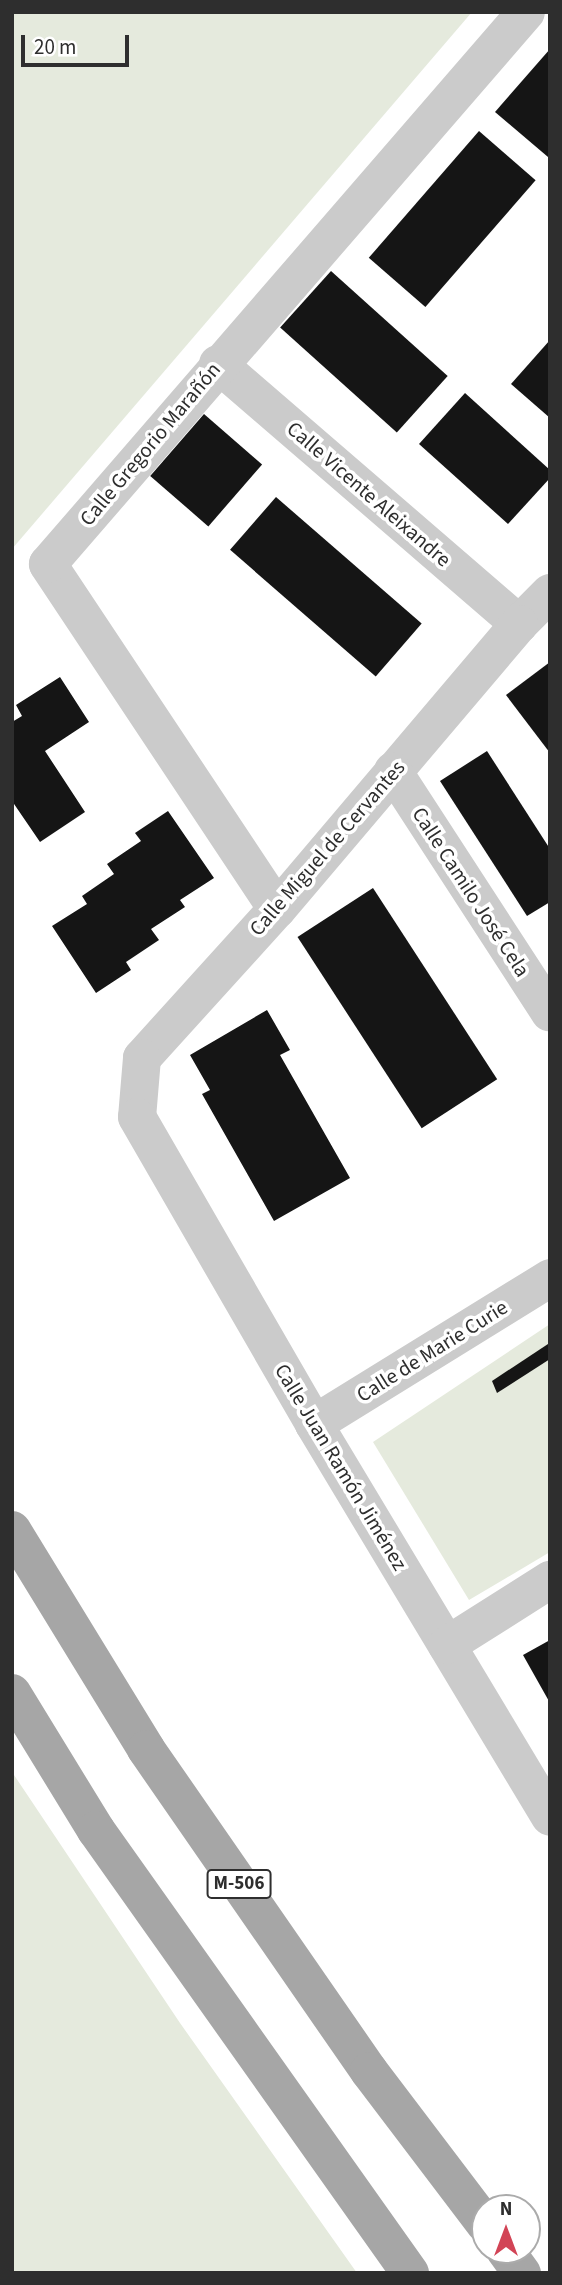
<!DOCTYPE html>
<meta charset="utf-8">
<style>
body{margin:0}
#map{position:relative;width:562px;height:2285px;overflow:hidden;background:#fff;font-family:"Source Sans 3",sans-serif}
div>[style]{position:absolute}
.green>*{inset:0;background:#e5eadd}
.building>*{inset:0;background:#151515;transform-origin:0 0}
.minor>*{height:38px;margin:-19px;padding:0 19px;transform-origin:19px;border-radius:19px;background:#cbcbcb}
.major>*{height:38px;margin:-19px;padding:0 19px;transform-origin:19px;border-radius:19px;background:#a6a6a6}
span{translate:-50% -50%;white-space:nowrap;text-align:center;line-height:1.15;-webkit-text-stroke:7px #fff;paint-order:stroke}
.shield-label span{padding:2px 5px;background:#fff;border:2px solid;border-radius:5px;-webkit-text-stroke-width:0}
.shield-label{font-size:19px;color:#2e2e2e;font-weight:700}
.street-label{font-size:21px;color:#2e2e2e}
.frame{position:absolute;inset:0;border:14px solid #2e2e2e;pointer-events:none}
.north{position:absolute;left:471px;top:2194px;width:70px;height:70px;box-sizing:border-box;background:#fff;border:2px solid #ababab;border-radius:50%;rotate:0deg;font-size:19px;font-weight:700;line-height:28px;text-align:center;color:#2e2e2e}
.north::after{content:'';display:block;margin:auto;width:24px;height:32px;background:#d24456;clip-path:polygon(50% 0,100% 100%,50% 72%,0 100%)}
.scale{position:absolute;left:21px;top:35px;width:108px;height:32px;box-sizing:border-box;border:4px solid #2e2e2e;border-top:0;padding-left:9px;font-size:21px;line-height:24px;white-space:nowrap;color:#2e2e2e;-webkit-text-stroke:5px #fff;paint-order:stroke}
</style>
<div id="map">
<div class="green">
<i style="clip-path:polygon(12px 12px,472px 12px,12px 549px)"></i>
<i style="clip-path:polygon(550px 1324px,550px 1552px,469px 1600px,373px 1442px)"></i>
<i style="clip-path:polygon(12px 1772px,180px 2023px,357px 2273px,12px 2273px)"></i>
</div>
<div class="building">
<i style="clip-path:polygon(550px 49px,550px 155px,548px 157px,495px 112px)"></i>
<i style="left:479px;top:131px;width:75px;height:168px;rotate:41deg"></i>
<i style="left:331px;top:271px;width:157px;height:76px;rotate:42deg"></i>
<i style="clip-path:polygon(550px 340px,550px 418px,511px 384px)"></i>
<i style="clip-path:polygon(465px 393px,550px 470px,550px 478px,508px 524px,419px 444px)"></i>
<i style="left:204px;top:414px;width:77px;height:82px;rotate:41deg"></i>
<i style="left:276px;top:497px;width:193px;height:70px;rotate:41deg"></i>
<i style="clip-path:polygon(550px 662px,550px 753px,506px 695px)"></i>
<i style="clip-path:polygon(60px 677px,89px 722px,45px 751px,85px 812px,40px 842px,12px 801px,12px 722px,22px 716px,16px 705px)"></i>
<i style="clip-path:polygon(487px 751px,550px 849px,550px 902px,527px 916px,440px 781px)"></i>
<i style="clip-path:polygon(168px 811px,214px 878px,180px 900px,185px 907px,151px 929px,159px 940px,126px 962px,131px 970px,96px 993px,52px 926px,87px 904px,82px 896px,114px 874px,107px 864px,141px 841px,135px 833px)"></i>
<i style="left:373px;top:888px;width:228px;height:90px;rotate:57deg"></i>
<i style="clip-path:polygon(267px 1010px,290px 1050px,280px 1055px,350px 1178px,274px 1221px,202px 1094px,210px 1090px,190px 1055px)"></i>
<i style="clip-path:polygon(548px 1344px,550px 1359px,497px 1393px,492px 1381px)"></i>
<i style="clip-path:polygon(550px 1640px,550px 1703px,523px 1655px)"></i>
</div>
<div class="minor">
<i style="left:218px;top:364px;width:398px;rotate:40.8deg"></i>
<i style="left:550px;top:593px;width:44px;rotate:135deg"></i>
<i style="left:519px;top:624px;width:374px;rotate:130.3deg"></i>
<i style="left:277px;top:909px;width:201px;rotate:132.2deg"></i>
<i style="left:142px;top:1058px;width:59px;rotate:94.8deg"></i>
<i style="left:137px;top:1117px;width:354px;rotate:60deg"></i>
<i style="left:314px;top:1424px;width:458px;rotate:59deg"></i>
<i style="left:393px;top:771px;width:288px;rotate:57deg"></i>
<i style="left:277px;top:909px;width:414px;rotate:-123.6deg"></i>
<i style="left:48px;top:564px;width:730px;rotate:-49.11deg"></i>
<i style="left:314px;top:1424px;width:278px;rotate:-31.7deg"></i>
<i style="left:447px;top:1645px;width:122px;rotate:-32.3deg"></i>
</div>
<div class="major">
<i style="left:12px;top:1530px;width:257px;rotate:58.5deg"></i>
<i style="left:146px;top:1749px;width:392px;rotate:55.3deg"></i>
<i style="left:369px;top:2071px;width:192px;rotate:52.8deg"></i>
<i style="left:12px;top:1693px;width:161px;rotate:58.5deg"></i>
<i style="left:96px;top:1830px;width:543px;rotate:54.67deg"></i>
<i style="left:505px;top:2250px;width:29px;rotate:54deg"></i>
</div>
<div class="shield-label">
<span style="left:239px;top:1884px">M-506</span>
</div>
<div class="street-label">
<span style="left:150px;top:444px;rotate:-50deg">Calle Gregorio Marañón</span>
<span style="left:369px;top:494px;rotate:41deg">Calle Vicente Aleixandre</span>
<span style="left:327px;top:848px;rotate:-49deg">Calle Miguel de Cervantes</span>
<span style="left:471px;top:892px;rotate:57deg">Calle Camilo José Cela</span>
<span style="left:432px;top:1351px;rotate:-32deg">Calle de Marie Curie</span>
<span style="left:341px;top:1467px;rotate:59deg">Calle Juan Ramón Jiménez</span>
</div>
<div class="frame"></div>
<div class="north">N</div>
<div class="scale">20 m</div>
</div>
